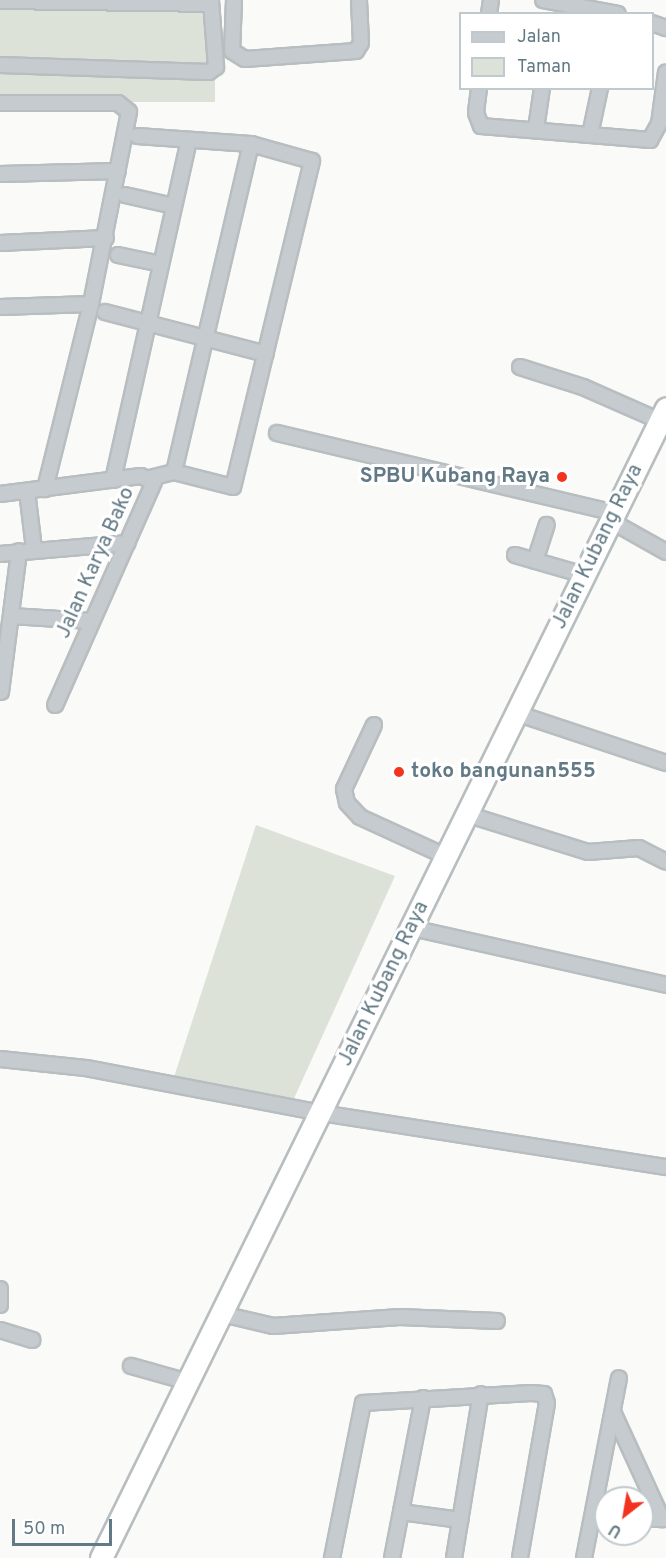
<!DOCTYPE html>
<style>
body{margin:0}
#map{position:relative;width:666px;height:1558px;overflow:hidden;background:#fafaf8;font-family:Overpass,sans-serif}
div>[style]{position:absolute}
.green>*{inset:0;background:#dde2d8;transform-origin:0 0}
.roads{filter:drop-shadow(2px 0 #b8bec0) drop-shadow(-2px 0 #b8bec0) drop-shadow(0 2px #b8bec0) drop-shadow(0 -2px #b8bec0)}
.minor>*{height:14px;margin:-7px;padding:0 7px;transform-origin:7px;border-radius:7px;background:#c5cbce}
.highway>*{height:21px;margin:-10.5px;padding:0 10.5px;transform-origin:10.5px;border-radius:10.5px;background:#fff}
.dots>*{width:16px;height:16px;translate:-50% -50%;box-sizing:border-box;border:3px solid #fff;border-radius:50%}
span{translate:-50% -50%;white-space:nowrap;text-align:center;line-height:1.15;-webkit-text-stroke:6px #fff;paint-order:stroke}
.poi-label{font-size:21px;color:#627a85;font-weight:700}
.right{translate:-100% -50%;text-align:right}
.left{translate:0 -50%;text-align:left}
.street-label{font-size:21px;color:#627a85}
.legend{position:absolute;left:459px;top:12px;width:195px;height:78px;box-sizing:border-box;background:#fff;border:2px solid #c0cace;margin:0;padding:8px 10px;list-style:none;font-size:18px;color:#627a85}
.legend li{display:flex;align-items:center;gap:12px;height:30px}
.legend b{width:30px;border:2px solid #c0cace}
.north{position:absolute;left:594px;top:1486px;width:60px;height:60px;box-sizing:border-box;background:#fff;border:2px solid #c0cace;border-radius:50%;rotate:211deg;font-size:16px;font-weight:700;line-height:24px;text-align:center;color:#627a85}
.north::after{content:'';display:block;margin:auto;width:21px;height:27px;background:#f2341f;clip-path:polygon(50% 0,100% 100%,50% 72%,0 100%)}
.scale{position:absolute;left:12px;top:1519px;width:100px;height:27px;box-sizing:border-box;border:3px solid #627a85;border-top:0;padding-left:8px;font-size:18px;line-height:21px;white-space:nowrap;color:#627a85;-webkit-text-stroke:4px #fff;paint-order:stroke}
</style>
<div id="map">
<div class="green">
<i style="left:0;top:0;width:215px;height:102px"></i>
<i style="clip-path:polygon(256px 825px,395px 876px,292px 1103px,174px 1077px)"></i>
</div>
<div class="roads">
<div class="minor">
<i style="left:234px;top:0;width:51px;rotate:92.2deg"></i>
<i style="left:232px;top:51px;width:15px;rotate:32deg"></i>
<i style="left:245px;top:59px;width:111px;rotate:-4.1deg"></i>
<i style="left:356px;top:51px;width:9px;rotate:-58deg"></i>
<i style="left:361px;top:43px;width:43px;rotate:-92.7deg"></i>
<i style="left:543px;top:0;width:76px;rotate:10.6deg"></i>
<i style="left:0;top:1px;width:211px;rotate:0.8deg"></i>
<i style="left:489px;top:14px;width:14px;rotate:-82deg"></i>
<i style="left:652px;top:23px;width:15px;rotate:20deg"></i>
<i style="left:0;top:65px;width:209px;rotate:1.9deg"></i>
<i style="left:209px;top:72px;width:9px;rotate:-36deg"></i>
<i style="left:216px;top:67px;width:67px;rotate:-94.3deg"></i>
<i style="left:479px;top:88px;width:25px;rotate:97deg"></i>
<i style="left:476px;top:113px;width:14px;rotate:69deg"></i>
<i style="left:481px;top:126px;width:170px;rotate:4.7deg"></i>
<i style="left:650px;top:140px;width:18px;rotate:-61deg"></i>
<i style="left:659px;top:124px;width:52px;rotate:-82.3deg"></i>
<i style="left:0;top:103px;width:118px"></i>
<i style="left:118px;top:103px;width:14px;rotate:39deg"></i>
<i style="left:129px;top:112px;width:196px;rotate:101.2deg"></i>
<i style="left:91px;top:304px;width:191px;rotate:104deg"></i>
<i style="left:536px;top:129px;width:41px;rotate:-81.7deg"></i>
<i style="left:590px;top:135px;width:48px;rotate:-78deg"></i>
<i style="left:137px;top:136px;width:114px;rotate:4deg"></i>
<i style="left:251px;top:144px;width:63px;rotate:15.6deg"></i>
<i style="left:312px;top:161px;width:335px;rotate:103.6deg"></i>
<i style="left:233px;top:487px;width:61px;rotate:-165.7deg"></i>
<i style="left:174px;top:472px;width:25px;rotate:166deg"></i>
<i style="left:0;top:174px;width:118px;rotate:-1.5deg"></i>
<i style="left:125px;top:195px;width:50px;rotate:12.7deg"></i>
<i style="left:0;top:243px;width:106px;rotate:-2.7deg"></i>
<i style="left:118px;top:255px;width:44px;rotate:11.8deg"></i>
<i style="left:0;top:307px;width:91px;rotate:-1.9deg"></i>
<i style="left:105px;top:312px;width:166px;rotate:14.6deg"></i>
<i style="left:520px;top:367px;width:66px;rotate:17.6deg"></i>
<i style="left:583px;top:387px;width:84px;rotate:23.8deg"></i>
<i style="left:277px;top:433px;width:347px;rotate:13.3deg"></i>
<i style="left:174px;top:472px;width:337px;rotate:-76.8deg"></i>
<i style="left:113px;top:480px;width:348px;rotate:-77.4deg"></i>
<i style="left:27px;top:491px;width:58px;rotate:83.1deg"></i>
<i style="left:0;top:494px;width:142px;rotate:-7.3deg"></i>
<i style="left:141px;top:476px;width:14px;rotate:25deg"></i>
<i style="left:154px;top:482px;width:244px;rotate:113.9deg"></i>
<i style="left:611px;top:521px;width:63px;rotate:29.4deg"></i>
<i style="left:0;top:554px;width:128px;rotate:-4.9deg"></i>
<i style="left:515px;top:555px;width:72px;rotate:16.2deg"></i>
<i style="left:535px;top:561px;width:38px;rotate:-72deg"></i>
<i style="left:11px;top:616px;width:80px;rotate:3.6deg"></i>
<i style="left:1px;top:692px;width:142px;rotate:-82.7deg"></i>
<i style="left:516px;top:713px;width:158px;rotate:18.4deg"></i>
<i style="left:374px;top:725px;width:71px;rotate:115.1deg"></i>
<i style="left:344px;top:789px;width:14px;rotate:78deg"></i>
<i style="left:347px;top:803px;width:19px;rotate:47deg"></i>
<i style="left:360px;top:817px;width:94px;rotate:24.6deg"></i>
<i style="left:466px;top:814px;width:128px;rotate:17.3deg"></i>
<i style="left:588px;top:852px;width:51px;rotate:-4.5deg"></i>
<i style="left:639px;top:848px;width:30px;rotate:27deg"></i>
<i style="left:412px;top:928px;width:260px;rotate:12.6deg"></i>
<i style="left:0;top:1059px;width:86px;rotate:6deg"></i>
<i style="left:86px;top:1068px;width:239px;rotate:10.8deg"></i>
<i style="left:321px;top:1113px;width:349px;rotate:8.9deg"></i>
<i style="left:0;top:1289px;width:16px;rotate:90deg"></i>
<i style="left:222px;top:1314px;width:52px;rotate:13.2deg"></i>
<i style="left:273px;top:1326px;width:127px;rotate:-4.1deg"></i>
<i style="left:400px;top:1317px;width:97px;rotate:2.4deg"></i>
<i style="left:0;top:1330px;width:34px;rotate:17deg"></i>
<i style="left:131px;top:1366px;width:59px;rotate:15.7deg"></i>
<i style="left:613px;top:1412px;width:118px;rotate:65.4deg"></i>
<i style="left:401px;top:1512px;width:60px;rotate:7.7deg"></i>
<i style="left:642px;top:1519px;width:24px"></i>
<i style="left:332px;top:1558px;width:158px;rotate:-78.7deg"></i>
<i style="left:363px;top:1403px;width:168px;rotate:-3.4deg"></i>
<i style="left:531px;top:1393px;width:13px;rotate:4deg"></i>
<i style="left:544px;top:1394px;width:9px;rotate:72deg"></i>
<i style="left:547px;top:1403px;width:157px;rotate:99.9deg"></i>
<i style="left:392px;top:1558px;width:163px;rotate:-79deg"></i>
<i style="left:454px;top:1558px;width:166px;rotate:-80.7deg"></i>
<i style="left:584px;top:1558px;width:183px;rotate:-79deg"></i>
</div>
<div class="highway">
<i style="left:101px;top:1558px;width:1281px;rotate:-63.83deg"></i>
</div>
</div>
<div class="dots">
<i style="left:562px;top:477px;background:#f2341f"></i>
<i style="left:399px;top:772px;background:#f2341f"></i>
</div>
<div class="poi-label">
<span class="right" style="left:550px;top:477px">SPBU Kubang Raya</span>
<span class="left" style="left:411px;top:772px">toko bangunan555</span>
</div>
<div class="street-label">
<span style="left:598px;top:547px;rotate:-64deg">Jalan Kubang Raya</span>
<span style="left:96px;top:563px;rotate:-66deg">Jalan Karya Bako</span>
<span style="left:384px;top:984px;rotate:-64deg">Jalan Kubang Raya</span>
</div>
<ul class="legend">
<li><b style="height:8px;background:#c5cbce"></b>Jalan</li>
<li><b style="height:16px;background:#dde2d8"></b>Taman</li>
</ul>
<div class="north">U</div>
<div class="scale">50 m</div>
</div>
